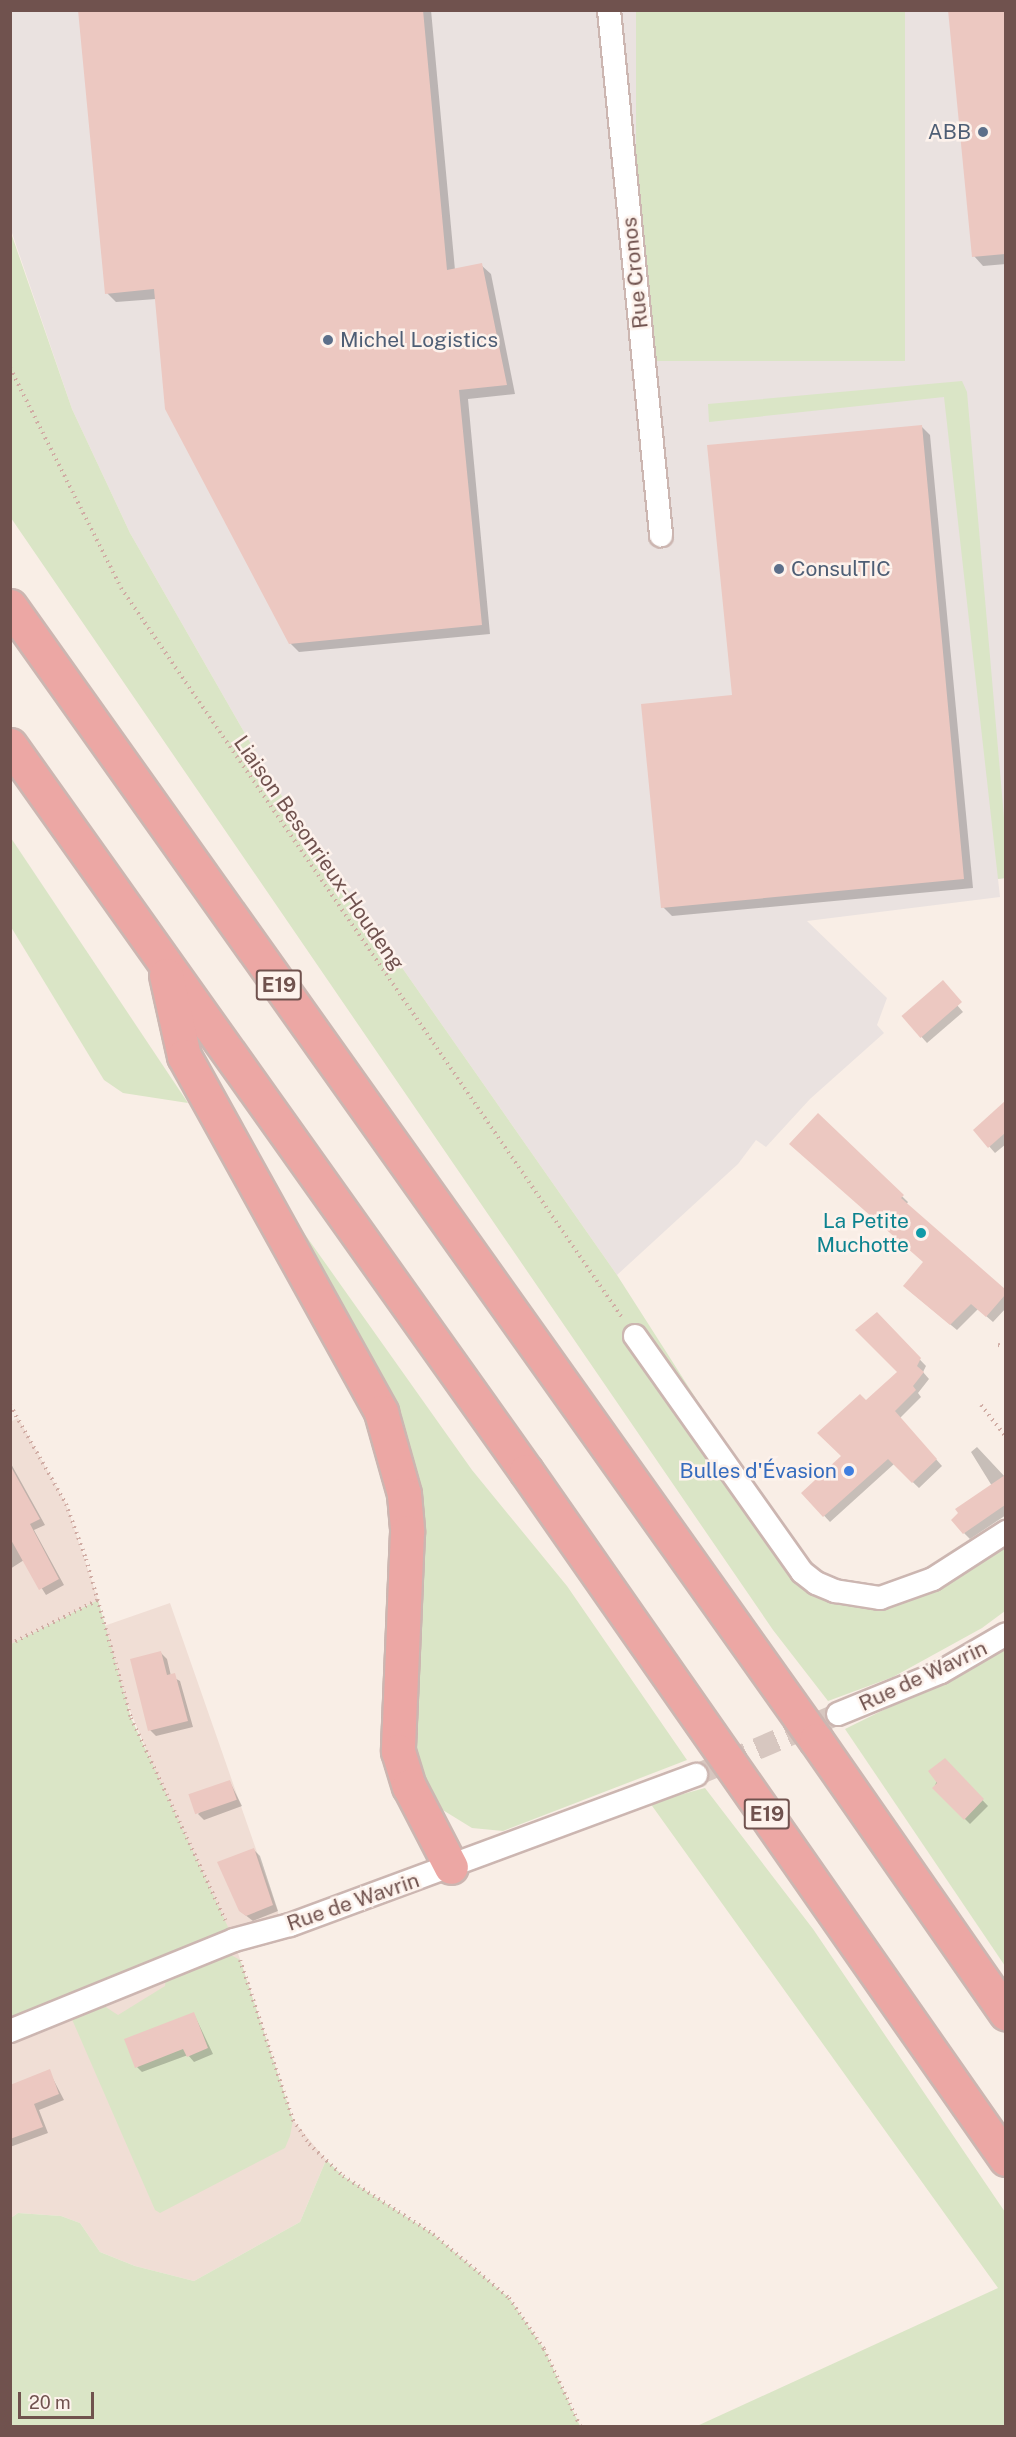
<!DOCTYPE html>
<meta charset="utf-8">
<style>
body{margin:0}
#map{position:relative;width:1016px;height:2437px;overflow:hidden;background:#f9eee6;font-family:"Public Sans",sans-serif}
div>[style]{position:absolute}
.residential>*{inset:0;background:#f0ded5}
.industrial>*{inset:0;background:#eae2e0}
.green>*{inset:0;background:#dae5c6;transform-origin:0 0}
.shadow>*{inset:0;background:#0003}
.building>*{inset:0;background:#ecc8c1;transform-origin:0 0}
.minor-tunnel>*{height:22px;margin-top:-11px;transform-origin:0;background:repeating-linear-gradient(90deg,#d7c7c0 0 22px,transparent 0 33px)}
.path>*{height:4px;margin-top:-2px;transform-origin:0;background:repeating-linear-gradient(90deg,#d0aca4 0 1.5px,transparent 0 6px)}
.roads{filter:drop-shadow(2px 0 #ccb6b1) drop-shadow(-2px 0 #ccb6b1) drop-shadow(0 2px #ccb6b1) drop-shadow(0 -2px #ccb6b1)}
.minor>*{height:22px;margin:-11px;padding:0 11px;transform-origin:11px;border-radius:11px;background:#fff}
.motorway>*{height:33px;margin:-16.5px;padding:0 16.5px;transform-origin:16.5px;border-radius:16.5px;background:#eca7a4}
.dots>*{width:16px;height:16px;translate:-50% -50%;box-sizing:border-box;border:3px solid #fdf2ec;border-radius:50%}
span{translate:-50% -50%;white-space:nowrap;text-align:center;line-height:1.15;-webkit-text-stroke:5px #fdf2ec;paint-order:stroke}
.shield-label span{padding:2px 4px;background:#fdf2ec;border:2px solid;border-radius:4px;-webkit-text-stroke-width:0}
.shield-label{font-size:20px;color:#70524e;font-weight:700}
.service-label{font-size:21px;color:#4e5e75}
.right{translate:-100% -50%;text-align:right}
.left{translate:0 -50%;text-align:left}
.street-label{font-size:21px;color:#70524e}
.culture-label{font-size:21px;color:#0d838f}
.shop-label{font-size:21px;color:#366cbe}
.frame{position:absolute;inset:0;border:12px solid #70524e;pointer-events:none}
.scale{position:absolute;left:18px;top:2392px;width:76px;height:27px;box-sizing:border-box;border:3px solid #70524e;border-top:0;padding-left:8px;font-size:18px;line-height:21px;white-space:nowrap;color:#70524e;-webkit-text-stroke:4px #fdf2ec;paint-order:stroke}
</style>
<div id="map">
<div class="residential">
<i style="clip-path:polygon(18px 1418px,66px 1504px,98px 1600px,11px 1644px,10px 1422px)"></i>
<i style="clip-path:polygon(170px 1603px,279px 1915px,234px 1941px,293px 2120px,326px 2160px,300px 2222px,194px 2281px,135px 2266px,100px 2252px,80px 2223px,61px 2216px,18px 2213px,11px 2218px,11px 2031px,155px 1771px,120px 1686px,104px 1626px)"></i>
</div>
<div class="industrial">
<i style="clip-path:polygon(10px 11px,1005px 11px,1006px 878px,998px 879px,1000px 897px,807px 921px,887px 998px,877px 1025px,884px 1033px,810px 1099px,766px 1147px,756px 1140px,738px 1164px,617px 1275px,275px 786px,130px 533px,72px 409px,11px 230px)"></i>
</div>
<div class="green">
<i style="left:636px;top:11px;width:269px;height:350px"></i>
<i style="clip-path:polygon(10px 230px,72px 409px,130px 533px,275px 786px,617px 1275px,750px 1483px,765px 1527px,858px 1606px,1005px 1542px,1005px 1611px,982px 1628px,893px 1677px,828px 1701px,773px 1630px,11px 518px)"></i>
<i style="clip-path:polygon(962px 381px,967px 392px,1005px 829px,1005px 878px,998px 879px,944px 397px,709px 422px,708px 404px)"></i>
<i style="clip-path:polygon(10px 838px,11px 838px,188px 1103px,123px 1093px,104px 1080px,11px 927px)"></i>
<i style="clip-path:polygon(277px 1195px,472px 1470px,567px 1586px,687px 1760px,503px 1831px,472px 1828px,433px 1804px,411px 1770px,410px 1487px)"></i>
<i style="clip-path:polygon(98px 1600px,131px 1718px,234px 1940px,11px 2031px,11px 1644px)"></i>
<i style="clip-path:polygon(1005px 1650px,1005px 1966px,845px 1729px)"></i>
<i style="clip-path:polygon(705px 1788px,813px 1929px,1005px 2212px,1005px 2426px,697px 2426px,998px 2288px,650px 1803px)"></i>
<i style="clip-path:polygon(224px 1951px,240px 1960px,293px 2120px,290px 2136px,285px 2148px,160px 2213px,155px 2210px,71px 2017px,98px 2002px,118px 2015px,165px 1986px,166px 1975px)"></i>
<i style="clip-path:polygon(326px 2160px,343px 2176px,433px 2234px,509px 2298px,544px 2349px,580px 2426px,11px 2426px,11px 2218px,18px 2213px,61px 2216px,80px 2223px,100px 2252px,135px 2266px,194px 2281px,300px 2222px)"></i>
</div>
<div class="shadow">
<i style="clip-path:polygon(80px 10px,431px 10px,455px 270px,481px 265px,491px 274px,515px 394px,468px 399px,490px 634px,299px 652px,290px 643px,156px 299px,116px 302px,107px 293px)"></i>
<i style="clip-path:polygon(950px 10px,1006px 10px,1006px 264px,983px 266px,974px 256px)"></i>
<i style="clip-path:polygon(921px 426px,930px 435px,973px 888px,672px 916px,663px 907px,733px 696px)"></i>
<i style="clip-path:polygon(945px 991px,963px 1012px,927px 1043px,903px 1016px)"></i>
<i style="clip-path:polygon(1006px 1103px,1006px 1144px,995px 1153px,975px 1130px)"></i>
<i style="clip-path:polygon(818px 1115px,908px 1202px,906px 1205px,1006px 1291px,1006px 1308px,993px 1322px,978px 1309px,957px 1330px,911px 1292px,925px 1262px)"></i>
<i style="clip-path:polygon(876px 1314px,926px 1366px,923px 1372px,929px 1379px,918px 1393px,921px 1397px,900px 1418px,942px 1466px,919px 1488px,894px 1464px,830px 1522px,803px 1493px,843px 1456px,866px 1402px,899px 1372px)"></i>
<i style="clip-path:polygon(977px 1447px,1006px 1478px,1006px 1515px,970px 1539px,964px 1533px,992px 1486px,971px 1452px)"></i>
<i style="clip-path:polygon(10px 1462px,45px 1525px,34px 1530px,64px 1585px,46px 1595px,24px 1560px,10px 1569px)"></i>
<i style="clip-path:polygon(161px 1653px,167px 1659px,171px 1676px,180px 1681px,193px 1727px,156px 1736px,150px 1730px)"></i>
<i style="clip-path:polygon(945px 1760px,988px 1806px,970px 1824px,934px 1788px)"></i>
<i style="clip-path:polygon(230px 1782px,242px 1806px,204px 1820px,198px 1814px)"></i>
<i style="clip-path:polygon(254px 1850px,260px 1856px,278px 1911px,253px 1921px,240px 1911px)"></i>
<i style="clip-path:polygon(194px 2014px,213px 2054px,194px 2062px,188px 2055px,142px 2072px,137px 2067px)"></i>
<i style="clip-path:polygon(49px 2071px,64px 2100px,39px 2110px,48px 2133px,10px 2147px,10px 2103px)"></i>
</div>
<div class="building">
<i style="clip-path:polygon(78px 10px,423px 10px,447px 270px,482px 263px,507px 385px,459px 390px,482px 625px,289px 644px,165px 409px,154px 289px,105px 294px)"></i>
<i style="clip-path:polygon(948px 10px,1005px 10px,1005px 254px,972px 257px)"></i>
<i style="clip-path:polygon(922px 425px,964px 879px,661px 908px,641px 704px,732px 695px,707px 445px)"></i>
<i style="left:943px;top:980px;width:29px;height:55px;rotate:49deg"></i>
<i style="clip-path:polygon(1005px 1101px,1005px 1133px,988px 1148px,973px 1130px)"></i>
<i style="clip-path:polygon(818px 1113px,904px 1195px,901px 1198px,1005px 1289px,1005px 1295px,986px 1317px,971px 1304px,950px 1325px,903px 1286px,923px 1262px,789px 1144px)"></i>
<i style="clip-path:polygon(877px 1312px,921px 1358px,917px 1366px,924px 1372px,913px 1386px,916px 1390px,895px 1411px,937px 1459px,912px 1483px,888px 1459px,823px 1517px,801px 1493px,841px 1456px,817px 1433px,860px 1394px,866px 1400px,897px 1372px,855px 1330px)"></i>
<i style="clip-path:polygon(10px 1465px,40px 1519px,30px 1524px,59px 1579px,39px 1590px,10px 1538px)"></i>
<i style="clip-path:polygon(1005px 1475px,1005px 1505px,963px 1534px,951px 1520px,958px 1513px,955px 1509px)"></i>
<i style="clip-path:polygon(161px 1651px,167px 1675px,175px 1673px,188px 1721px,148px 1731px,130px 1659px)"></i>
<i style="clip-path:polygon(945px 1758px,984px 1799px,964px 1820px,932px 1788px,937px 1783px,928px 1771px)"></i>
<i style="left:230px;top:1780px;width:21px;height:44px;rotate:71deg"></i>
<i style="clip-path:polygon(254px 1848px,273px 1905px,246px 1916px,239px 1911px,217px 1862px)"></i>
<i style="clip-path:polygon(194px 2012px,208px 2048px,187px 2057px,183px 2049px,135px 2068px,124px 2039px)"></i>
<i style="clip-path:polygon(50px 2069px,59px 2094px,34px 2104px,43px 2127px,10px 2139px,10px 2085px)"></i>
</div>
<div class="minor-tunnel">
<i style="left:696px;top:1775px;width:155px;rotate:-23.2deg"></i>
</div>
<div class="path">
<i style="left:10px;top:368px;width:246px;rotate:63.2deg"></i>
<i style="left:121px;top:588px;width:887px;rotate:55.52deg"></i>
<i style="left:998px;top:1345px;width:8px;rotate:7deg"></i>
<i style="left:10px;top:1405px;width:114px;rotate:60.5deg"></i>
<i style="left:66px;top:1504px;width:59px;rotate:70deg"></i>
<i style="left:86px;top:1559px;width:165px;rotate:74.2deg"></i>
<i style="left:131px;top:1718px;width:223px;rotate:65deg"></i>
<i style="left:981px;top:1405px;width:41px;rotate:52deg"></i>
<i style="left:10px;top:1644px;width:98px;rotate:-26.6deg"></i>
<i style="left:240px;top:1960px;width:169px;rotate:71.7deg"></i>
<i style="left:293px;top:2120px;width:29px;rotate:56deg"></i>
<i style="left:309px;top:2144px;width:47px;rotate:43.3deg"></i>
<i style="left:343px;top:2176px;width:107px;rotate:32.8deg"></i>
<i style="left:433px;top:2234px;width:99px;rotate:40.1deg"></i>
<i style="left:509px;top:2298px;width:62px;rotate:55.5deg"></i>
<i style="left:544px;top:2349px;width:85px;rotate:64.9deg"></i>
</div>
<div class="roads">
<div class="minor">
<i style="left:609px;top:10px;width:528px;rotate:84.34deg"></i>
<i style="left:635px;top:1336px;width:289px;rotate:54.7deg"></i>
<i style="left:802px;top:1572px;width:18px;rotate:38deg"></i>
<i style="left:816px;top:1583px;width:21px;rotate:23deg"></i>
<i style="left:835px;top:1591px;width:46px;rotate:8.8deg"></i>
<i style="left:880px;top:1598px;width:56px;rotate:-19.7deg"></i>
<i style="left:933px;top:1579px;width:87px;rotate:-32.8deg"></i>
<i style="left:838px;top:1714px;width:111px;rotate:-22.2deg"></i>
<i style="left:941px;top:1672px;width:75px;rotate:-30.3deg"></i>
<i style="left:10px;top:2031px;width:242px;rotate:-22.1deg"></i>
<i style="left:234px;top:1940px;width:58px;rotate:-15deg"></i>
<i style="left:290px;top:1925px;width:433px;rotate:-20.3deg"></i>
</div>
<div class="motorway">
<i style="left:10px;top:606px;width:1391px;rotate:54.6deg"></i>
<i style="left:816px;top:1740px;width:333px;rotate:55.2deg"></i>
<i style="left:10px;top:745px;width:891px;rotate:54.6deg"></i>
<i style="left:526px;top:1471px;width:839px;rotate:55.1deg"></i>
<i style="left:166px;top:975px;width:83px;rotate:77.5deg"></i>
<i style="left:184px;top:1056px;width:407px;rotate:61deg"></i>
<i style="left:381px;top:1412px;width:85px;rotate:74.3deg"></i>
<i style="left:404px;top:1494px;width:38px;rotate:85deg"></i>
<i style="left:407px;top:1532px;width:219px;rotate:92.4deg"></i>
<i style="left:398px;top:1751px;width:37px;rotate:73deg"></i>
<i style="left:409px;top:1786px;width:91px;rotate:62.6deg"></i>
</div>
</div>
<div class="dots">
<i style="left:983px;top:132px;background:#5c6f8a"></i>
<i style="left:328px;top:340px;background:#5c6f8a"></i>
<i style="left:779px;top:569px;background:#5c6f8a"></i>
<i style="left:921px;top:1233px;background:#0f9aa8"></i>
<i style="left:849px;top:1471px;background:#3f7fe0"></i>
</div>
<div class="shield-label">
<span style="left:279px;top:985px">E19</span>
<span style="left:767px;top:1814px">E19</span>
</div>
<div class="service-label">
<span class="right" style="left:971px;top:132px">ABB</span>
<span class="left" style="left:340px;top:340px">Michel Logistics</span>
<span class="left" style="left:791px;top:569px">ConsulTIC</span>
</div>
<div class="street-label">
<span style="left:635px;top:273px;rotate:-96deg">Rue Cronos</span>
<span style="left:319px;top:853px;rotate:55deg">Liaison Besonrieux-Houdeng</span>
<span style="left:923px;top:1676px;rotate:-25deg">Rue de Wavrin</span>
<span style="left:353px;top:1902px;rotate:-19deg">Rue de Wavrin</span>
</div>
<div class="culture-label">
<span class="right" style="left:909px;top:1233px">La Petite<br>Muchotte</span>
</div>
<div class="shop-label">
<span class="right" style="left:837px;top:1471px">Bulles d'Évasion</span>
</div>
<div class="frame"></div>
<div class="scale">20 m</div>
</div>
